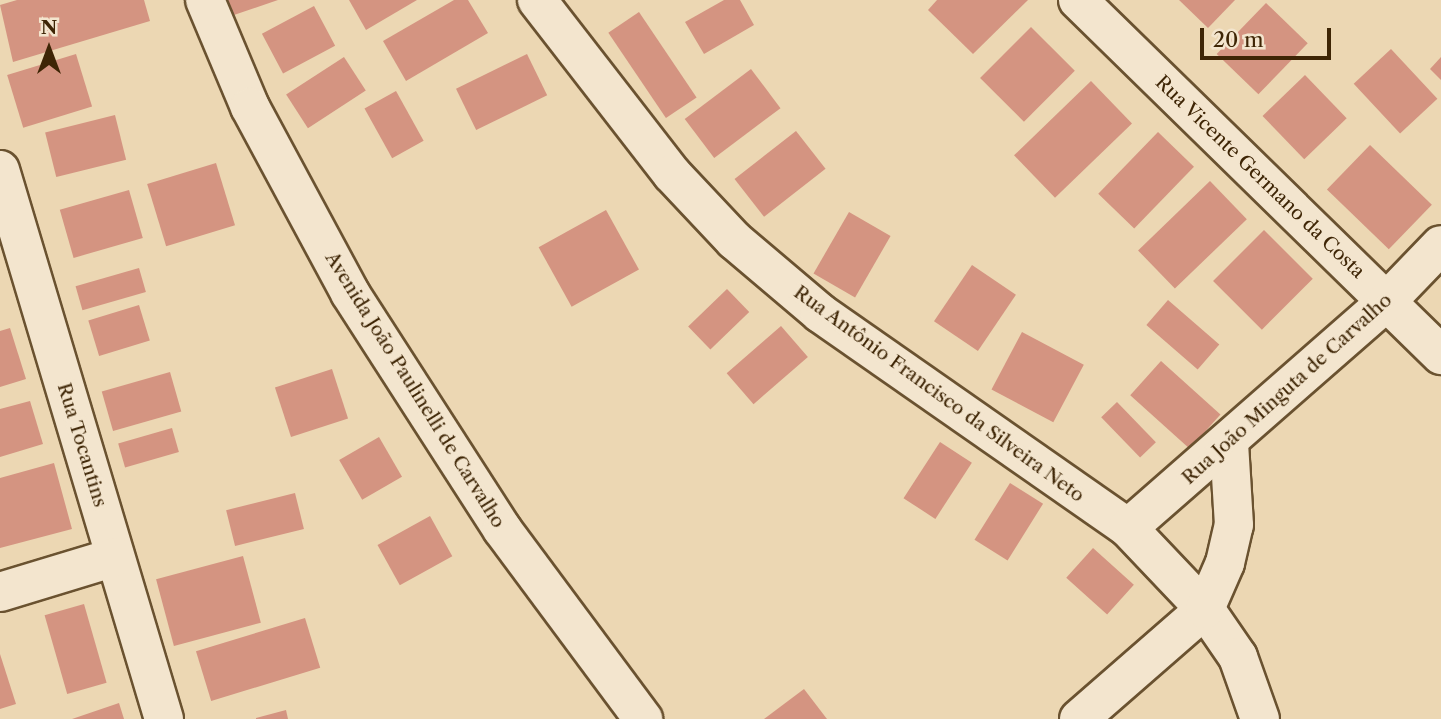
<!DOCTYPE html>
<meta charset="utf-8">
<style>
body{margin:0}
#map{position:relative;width:1441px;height:719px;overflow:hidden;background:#ecd7b3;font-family:"Libre Caslon Text",serif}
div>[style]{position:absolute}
.building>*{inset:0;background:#d49481;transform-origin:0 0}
.roads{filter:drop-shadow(2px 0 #6a5230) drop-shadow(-2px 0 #6a5230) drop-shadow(0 2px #6a5230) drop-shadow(0 -2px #6a5230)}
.minor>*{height:38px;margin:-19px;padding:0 19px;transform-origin:19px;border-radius:19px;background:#f3e5ce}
span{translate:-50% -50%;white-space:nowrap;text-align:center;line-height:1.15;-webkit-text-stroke:7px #f3e5ce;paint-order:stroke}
.street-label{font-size:19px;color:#3e2505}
.north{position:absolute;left:14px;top:14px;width:70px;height:70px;-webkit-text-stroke:5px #f3e5ce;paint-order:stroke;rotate:0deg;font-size:19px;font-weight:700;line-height:28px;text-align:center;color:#3e2505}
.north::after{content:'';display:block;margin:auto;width:24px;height:32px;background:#3e2505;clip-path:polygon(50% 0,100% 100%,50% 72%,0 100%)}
.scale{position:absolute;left:1200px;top:28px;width:131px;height:32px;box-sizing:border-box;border:4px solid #3e2505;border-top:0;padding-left:9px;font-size:21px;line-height:24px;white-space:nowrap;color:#3e2505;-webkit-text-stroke:5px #f3e5ce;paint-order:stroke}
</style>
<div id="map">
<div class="building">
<i style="clip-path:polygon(17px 0,144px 0,150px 21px,13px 62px,0 5px)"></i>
<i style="clip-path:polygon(226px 0,278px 0,231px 16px)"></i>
<i style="clip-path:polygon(349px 0,417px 0,366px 30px)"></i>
<i style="clip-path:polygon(454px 0,468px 0,488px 33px,406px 81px,383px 41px)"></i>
<i style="clip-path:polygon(724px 0,740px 0,754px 25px,704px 54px,685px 22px)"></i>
<i style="clip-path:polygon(937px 0,1028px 0,973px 54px,928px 10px)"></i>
<i style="clip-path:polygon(1179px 0,1235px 0,1208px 28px)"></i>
<i style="left:1266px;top:3px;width:58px;height:71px;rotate:44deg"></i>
<i style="left:314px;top:6px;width:45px;height:59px;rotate:62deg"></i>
<i style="left:639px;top:12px;width:103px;height:37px;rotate:56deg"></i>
<i style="left:1031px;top:27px;width:62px;height:72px;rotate:45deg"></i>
<i style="left:1391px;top:49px;width:68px;height:51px;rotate:47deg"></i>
<i style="left:76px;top:54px;width:55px;height:72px;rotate:73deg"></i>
<i style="left:527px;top:54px;width:46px;height:79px;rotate:64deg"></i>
<i style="left:344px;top:57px;width:40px;height:69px;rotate:57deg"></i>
<i style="clip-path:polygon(1441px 57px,1441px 80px,1430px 69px)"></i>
<i style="left:751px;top:69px;width:49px;height:83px;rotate:53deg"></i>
<i style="left:1305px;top:75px;width:60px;height:59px;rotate:46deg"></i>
<i style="left:1091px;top:81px;width:59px;height:107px;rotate:46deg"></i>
<i style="left:396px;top:91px;width:57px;height:36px;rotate:61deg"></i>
<i style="left:115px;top:115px;width:46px;height:72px;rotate:76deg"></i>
<i style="left:796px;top:131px;width:48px;height:78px;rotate:52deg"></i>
<i style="left:1158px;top:132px;width:50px;height:86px;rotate:44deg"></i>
<i style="left:1370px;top:145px;width:86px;height:62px;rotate:44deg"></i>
<i style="left:216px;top:163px;width:65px;height:72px;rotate:73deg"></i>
<i style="left:1210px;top:181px;width:53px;height:100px;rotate:46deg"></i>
<i style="left:129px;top:190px;width:50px;height:72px;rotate:74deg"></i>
<i style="left:606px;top:210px;width:68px;height:77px;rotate:61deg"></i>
<i style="left:849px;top:212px;width:48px;height:71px;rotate:30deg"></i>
<i style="left:1264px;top:230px;width:69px;height:72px;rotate:45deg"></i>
<i style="left:972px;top:265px;width:53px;height:68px;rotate:34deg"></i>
<i style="left:139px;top:268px;width:25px;height:66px;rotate:74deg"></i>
<i style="left:727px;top:289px;width:32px;height:54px;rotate:46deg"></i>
<i style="left:1168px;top:300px;width:68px;height:33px;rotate:41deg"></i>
<i style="left:139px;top:305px;width:37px;height:53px;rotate:73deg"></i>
<i style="left:781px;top:326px;width:41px;height:72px;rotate:49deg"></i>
<i style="clip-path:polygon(10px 328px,26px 379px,0 387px,0 331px)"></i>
<i style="left:1022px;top:332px;width:70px;height:65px;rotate:28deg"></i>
<i style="left:1161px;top:361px;width:80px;height:46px;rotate:42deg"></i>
<i style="left:332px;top:369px;width:52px;height:60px;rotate:72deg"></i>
<i style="left:170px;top:372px;width:41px;height:71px;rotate:74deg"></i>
<i style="clip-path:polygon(30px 401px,43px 444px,0 457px,0 409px)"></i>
<i style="left:1117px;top:402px;width:56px;height:22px;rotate:46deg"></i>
<i style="left:172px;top:428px;width:25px;height:56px;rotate:74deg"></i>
<i style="left:379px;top:437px;width:46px;height:46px;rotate:60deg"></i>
<i style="left:940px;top:442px;width:38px;height:67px;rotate:33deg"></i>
<i style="clip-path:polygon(54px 463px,72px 529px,0 548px,0 478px)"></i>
<i style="left:1010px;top:483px;width:39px;height:67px;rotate:32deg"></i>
<i style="left:295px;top:493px;width:37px;height:71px;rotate:76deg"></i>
<i style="left:430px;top:516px;width:46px;height:60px;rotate:61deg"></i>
<i style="left:1093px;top:548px;width:55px;height:40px;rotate:42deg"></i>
<i style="left:243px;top:556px;width:69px;height:90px;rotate:75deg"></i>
<i style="left:84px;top:604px;width:82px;height:41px;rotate:74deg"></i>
<i style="left:305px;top:618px;width:52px;height:114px;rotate:73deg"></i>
<i style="clip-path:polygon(0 654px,16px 704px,0 709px)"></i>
<i style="clip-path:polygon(804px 689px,827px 719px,764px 719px)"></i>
<i style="clip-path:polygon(119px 703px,124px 719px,72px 719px)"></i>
<i style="clip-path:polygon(286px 710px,288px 719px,256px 719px,256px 718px)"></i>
</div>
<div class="roads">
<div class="minor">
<i style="left:205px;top:0;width:116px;rotate:67.2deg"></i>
<i style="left:250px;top:107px;width:211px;rotate:61.7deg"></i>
<i style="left:350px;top:293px;width:281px;rotate:57.2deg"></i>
<i style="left:502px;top:529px;width:237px;rotate:53.4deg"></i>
<i style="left:537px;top:0;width:220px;rotate:52.2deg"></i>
<i style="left:672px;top:174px;width:91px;rotate:46.8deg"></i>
<i style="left:734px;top:240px;width:113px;rotate:40.3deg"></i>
<i style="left:820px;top:313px;width:376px;rotate:34.9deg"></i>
<i style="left:1128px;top:528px;width:112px;rotate:46.5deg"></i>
<i style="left:1205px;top:609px;width:58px;rotate:55.5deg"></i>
<i style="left:1238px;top:657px;width:66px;rotate:70.5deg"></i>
<i style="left:1078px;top:0;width:508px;rotate:44.36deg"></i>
<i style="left:0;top:170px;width:573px;rotate:73.37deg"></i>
<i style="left:1128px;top:528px;width:346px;rotate:-41.2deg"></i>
<i style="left:1388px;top:300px;width:76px;rotate:-46.1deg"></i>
<i style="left:0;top:592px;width:120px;rotate:-16.9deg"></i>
<i style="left:1079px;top:719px;width:167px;rotate:-41.1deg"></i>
<i style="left:1205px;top:609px;width:50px;rotate:-66.5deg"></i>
<i style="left:1225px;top:563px;width:39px;rotate:-77deg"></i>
<i style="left:1234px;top:525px;width:82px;rotate:-93.5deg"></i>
</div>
</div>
<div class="street-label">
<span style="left:1260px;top:177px;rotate:44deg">Rua Vicente Germano da Costa</span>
<span style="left:1287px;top:389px;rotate:-42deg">Rua João Minguta de Carvalho</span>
<span style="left:415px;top:390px;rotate:58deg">Avenida João Paulinelli de Carvalho</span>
<span style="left:939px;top:394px;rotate:36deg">Rua Antônio Francisco da Silveira Neto</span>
<span style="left:82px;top:445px;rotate:73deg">Rua Tocantins</span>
</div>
<div class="north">N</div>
<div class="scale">20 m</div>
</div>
